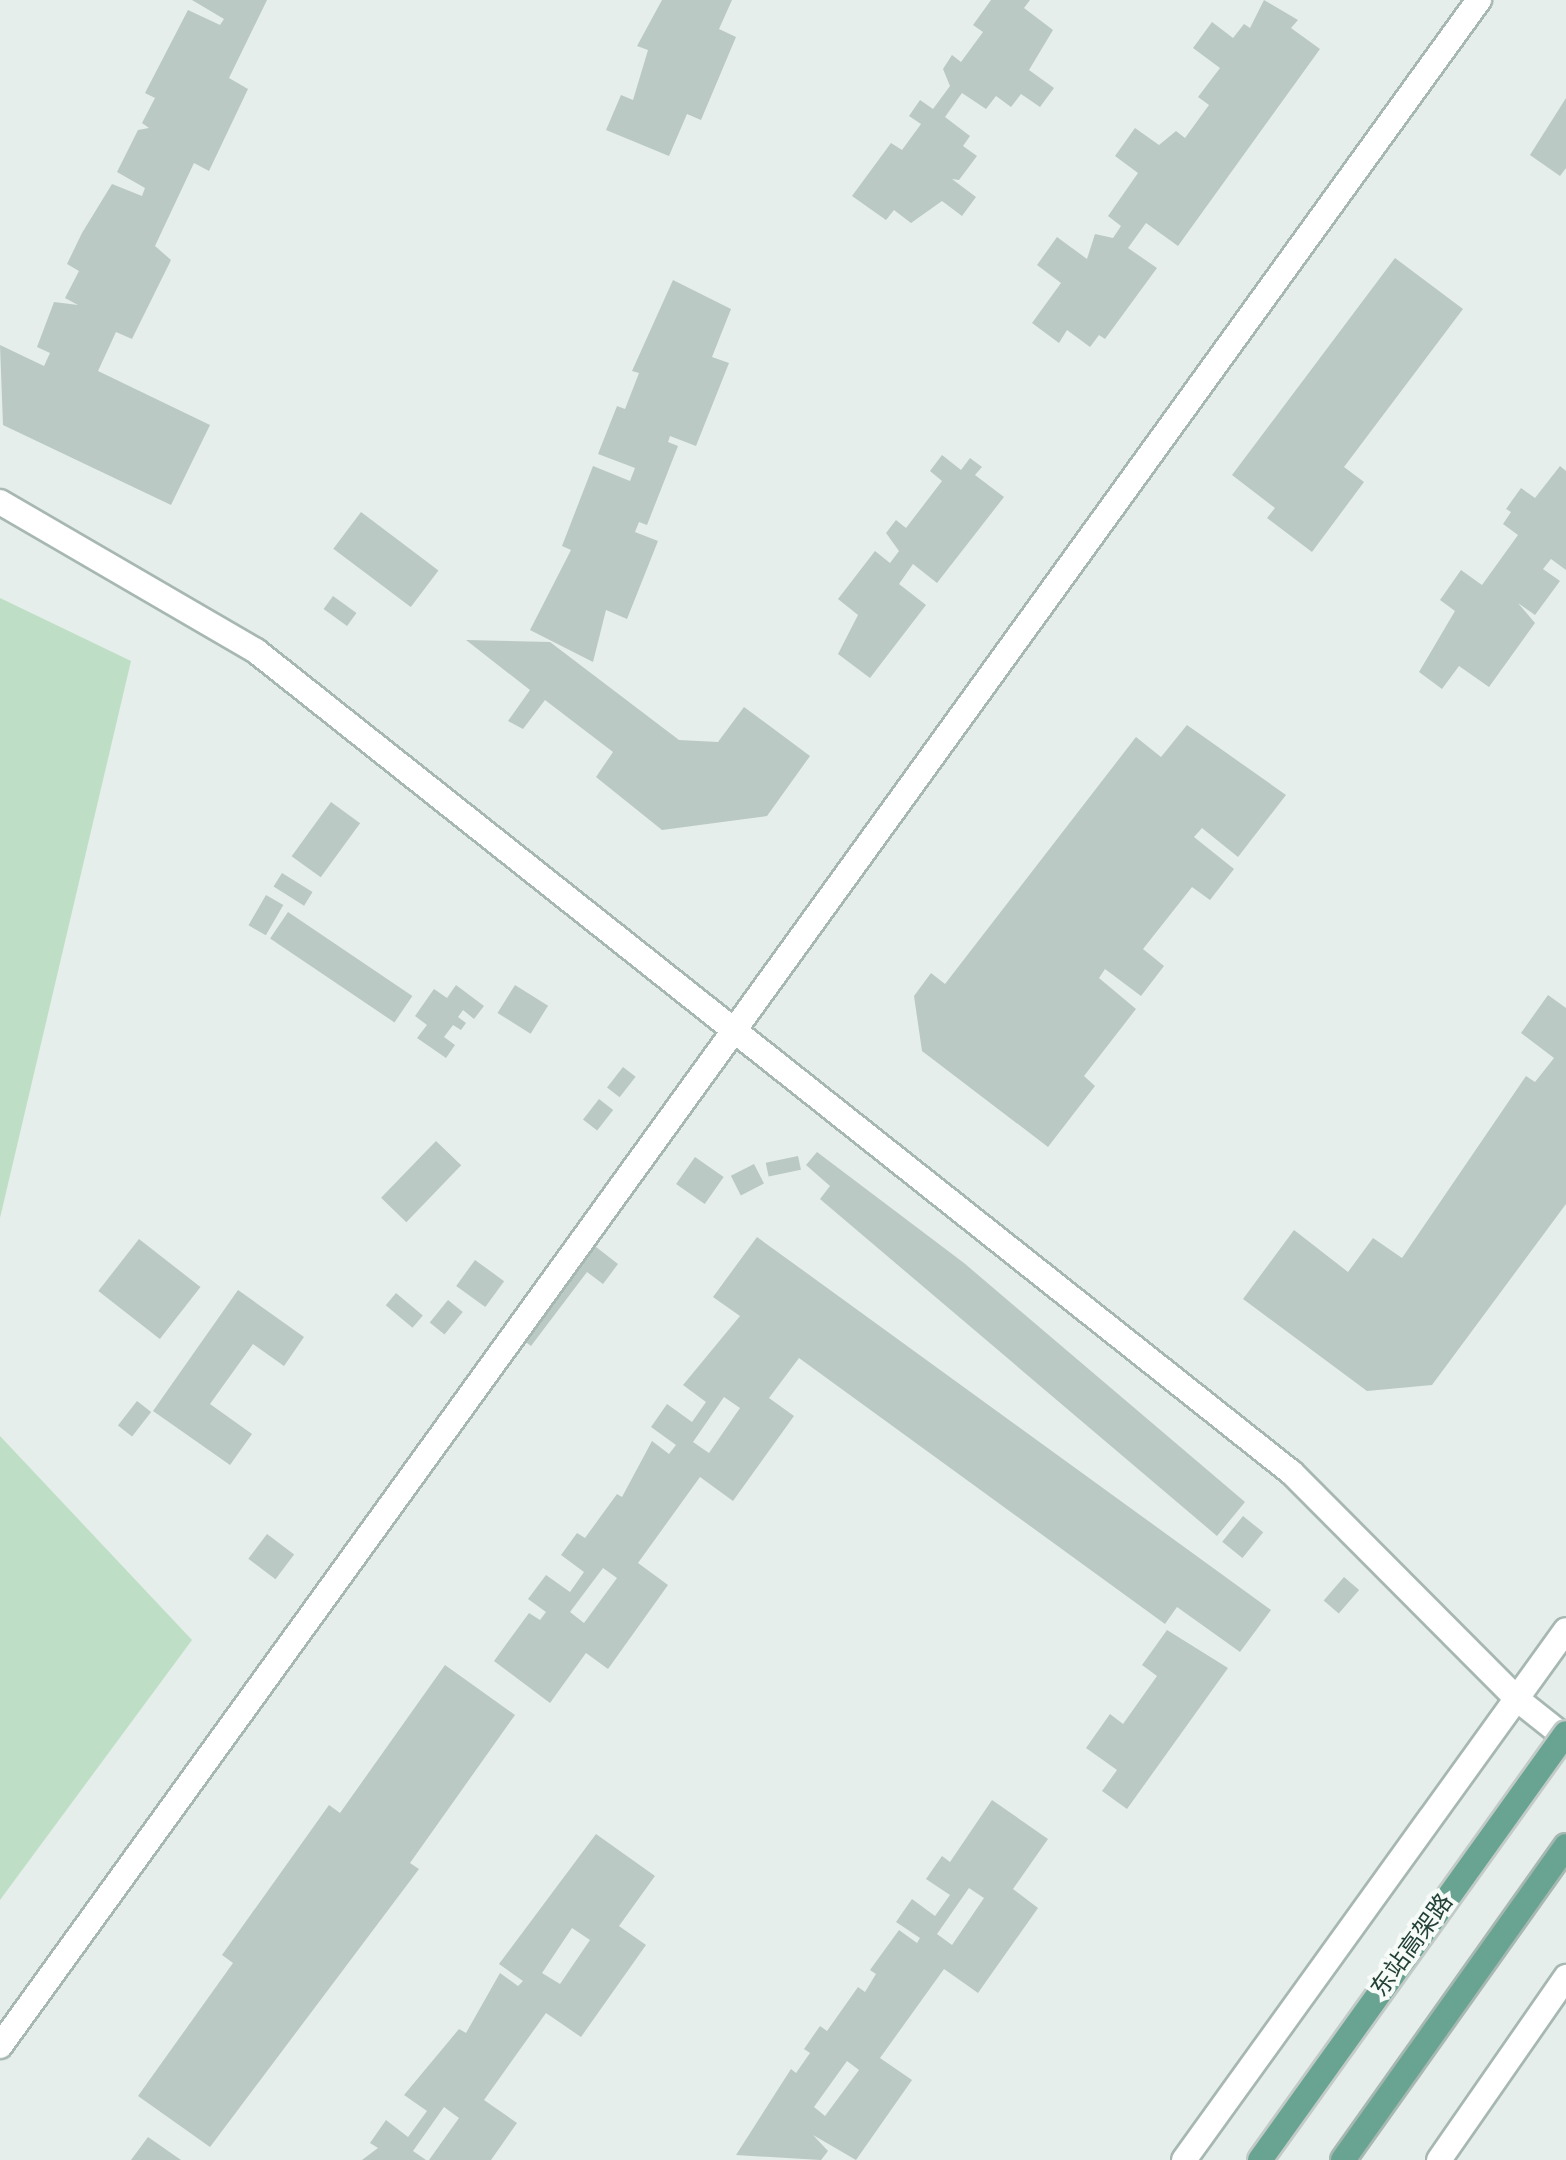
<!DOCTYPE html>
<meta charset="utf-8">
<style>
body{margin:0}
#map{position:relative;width:1566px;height:2160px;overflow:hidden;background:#e5eeea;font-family:"Alegreya Sans","Noto Sans SC",sans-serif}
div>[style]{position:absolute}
.green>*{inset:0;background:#bedfc5}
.building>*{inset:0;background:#bac9c3;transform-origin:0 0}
.roads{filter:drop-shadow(2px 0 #a7b7b1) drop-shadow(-2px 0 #a7b7b1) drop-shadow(0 2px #a7b7b1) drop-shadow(0 -2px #a7b7b1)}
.tertiary>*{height:24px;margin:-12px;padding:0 12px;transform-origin:12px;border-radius:12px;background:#fff}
.secondary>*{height:24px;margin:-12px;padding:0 12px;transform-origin:12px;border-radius:12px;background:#fff}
.primary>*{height:24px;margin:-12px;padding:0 12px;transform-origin:12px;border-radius:12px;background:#69a492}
.bridges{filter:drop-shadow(2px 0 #c2cac7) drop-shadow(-2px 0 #c2cac7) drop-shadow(0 2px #c2cac7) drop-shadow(0 -2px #c2cac7)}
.primary-bridge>*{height:24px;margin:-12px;padding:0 12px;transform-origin:12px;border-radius:12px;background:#69a492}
span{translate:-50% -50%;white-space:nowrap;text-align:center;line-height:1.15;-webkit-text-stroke:8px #f6fbf8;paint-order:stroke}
.street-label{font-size:24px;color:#244137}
</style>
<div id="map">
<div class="green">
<i style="clip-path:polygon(0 598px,131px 661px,0 1218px)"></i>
<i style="clip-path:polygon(0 1436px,192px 1640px,0 1900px)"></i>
</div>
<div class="building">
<i style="clip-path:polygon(192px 0,267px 0,229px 78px,248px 89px,209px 171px,194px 163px,155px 246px,171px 260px,132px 339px,116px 332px,98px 371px,210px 425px,171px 505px,3px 425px,0 345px,44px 366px,50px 353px,37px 347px,54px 302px,78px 305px,65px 298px,79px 271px,67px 264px,82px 233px,112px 184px,142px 196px,145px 188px,117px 172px,138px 130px,149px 128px,142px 123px,155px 98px,145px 93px,188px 10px,220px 25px,224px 19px)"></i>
<i style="clip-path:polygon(662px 0,732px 0,719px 29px,736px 37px,701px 120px,687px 114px,669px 156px,606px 130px,621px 95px,633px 100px,648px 50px,637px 46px)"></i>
<i style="clip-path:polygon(991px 0,1030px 0,1024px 8px,1053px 30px,1029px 70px,1054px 88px,1040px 107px,1021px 94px,1011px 107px,996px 96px,986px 109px,962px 93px,945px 117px,970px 136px,963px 146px,977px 156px,959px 180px,952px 179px,976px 197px,962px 216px,942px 201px,911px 223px,894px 210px,886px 220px,852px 196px,891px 143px,902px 150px,921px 124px,909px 116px,920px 100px,933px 109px,950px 86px,943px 69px,952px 55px,961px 62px,983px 32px,973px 25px)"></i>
<i style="clip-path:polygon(1264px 0,1298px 20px,1291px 28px,1320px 49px,1178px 246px,1146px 223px,1128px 248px,1157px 268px,1105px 339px,1099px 335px,1090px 347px,1067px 330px,1059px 343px,1032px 323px,1061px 283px,1037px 265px,1057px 237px,1087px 259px,1095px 234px,1113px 238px,1121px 226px,1108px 216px,1138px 173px,1115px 156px,1135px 128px,1159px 145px,1176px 131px,1185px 138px,1209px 105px,1198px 97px,1220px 68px,1193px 48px,1212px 22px,1233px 38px,1244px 24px,1250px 28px)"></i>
<i style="clip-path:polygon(1566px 98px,1566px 168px,1560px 176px,1530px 155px)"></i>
<i style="clip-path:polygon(1395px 258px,1463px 309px,1344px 467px,1364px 482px,1312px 552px,1267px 518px,1275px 508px,1232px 475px)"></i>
<i style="clip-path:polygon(673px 280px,731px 309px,712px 357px,729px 363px,696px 446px,670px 436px,668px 442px,678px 446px,647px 525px,639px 522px,635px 532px,658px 541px,627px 619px,606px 610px,593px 662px,530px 630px,571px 550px,562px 546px,593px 466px,630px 481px,635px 468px,598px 454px,617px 406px,625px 409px,639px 373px,632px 371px)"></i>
<i style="clip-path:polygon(942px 455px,961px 470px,970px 458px,982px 467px,975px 475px,1004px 497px,937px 583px,913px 564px,899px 584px,926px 605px,870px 678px,838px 654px,858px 615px,838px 599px,875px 551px,890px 563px,899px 551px,886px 533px,896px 520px,906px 528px,942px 481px,930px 471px)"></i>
<i style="clip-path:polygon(1560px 466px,1566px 471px,1566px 570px,1551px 559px,1543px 569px,1560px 581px,1535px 615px,1518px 603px,1535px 623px,1489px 687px,1459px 666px,1442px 689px,1419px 672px,1455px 611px,1440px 600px,1461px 570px,1482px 585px,1518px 535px,1503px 524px,1511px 512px,1506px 509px,1521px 488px,1535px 498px)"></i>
<i style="left:361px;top:512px;width:97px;height:46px;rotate:37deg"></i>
<i style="left:333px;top:596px;width:29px;height:16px;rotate:36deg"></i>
<i style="clip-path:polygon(466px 640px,550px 642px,679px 740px,718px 742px,744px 707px,810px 756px,767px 816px,662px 830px,596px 777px,613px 752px,545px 700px,523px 729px,508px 721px,530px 690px)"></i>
<i style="clip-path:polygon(1187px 725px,1286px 795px,1238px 857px,1202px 828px,1194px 837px,1234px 869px,1210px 900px,1192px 887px,1143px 949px,1164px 966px,1141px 996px,1105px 969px,1099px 978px,1136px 1009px,1084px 1076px,1095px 1086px,1048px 1147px,922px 1051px,914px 996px,931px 973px,945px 984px,1136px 737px,1161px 757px)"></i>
<i style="left:331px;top:802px;width:36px;height:67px;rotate:36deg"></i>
<i style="left:282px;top:873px;width:36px;height:16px;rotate:32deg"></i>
<i style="left:266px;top:895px;width:20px;height:35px;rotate:30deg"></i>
<i style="left:288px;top:912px;width:150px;height:32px;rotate:34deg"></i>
<i style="clip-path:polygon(456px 985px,484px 1006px,474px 1019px,463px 1010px,458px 1017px,466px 1023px,461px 1030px,453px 1025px,444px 1037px,455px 1045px,446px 1058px,417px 1038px,427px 1025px,415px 1016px,434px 989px,447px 998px)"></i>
<i style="left:515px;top:985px;width:39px;height:33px;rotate:32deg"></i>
<i style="clip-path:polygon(1548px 995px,1566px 1008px,1566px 1204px,1432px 1385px,1367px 1391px,1243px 1299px,1294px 1230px,1348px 1272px,1373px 1238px,1402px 1258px,1526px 1076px,1535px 1082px,1554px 1058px,1521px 1033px)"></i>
<i style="left:623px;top:1067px;width:16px;height:26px;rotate:38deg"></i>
<i style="left:599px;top:1099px;width:18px;height:26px;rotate:38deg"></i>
<i style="left:436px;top:1141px;width:35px;height:79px;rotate:44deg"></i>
<i style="clip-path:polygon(817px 1152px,964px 1263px,1245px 1502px,1217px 1536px,820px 1199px,830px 1186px,806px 1165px)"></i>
<i style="left:798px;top:1156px;width:14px;height:33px;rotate:78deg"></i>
<i style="left:695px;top:1157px;width:35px;height:33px;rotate:35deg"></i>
<i style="left:754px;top:1164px;width:22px;height:26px;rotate:63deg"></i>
<i style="clip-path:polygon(582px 1236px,618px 1264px,603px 1284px,587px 1272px,531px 1346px,510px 1330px)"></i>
<i style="clip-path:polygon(evenodd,757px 1237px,1271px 1610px,1240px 1652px,1177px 1607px,1165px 1624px,799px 1358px,769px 1398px,794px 1416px,733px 1501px,700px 1477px,638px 1563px,668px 1585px,608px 1669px,586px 1653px,550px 1703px,494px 1661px,529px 1613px,540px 1620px,546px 1612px,528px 1599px,546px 1575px,570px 1592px,584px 1572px,561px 1555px,577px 1533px,585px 1538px,617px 1494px,622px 1497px,652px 1441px,669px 1454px,676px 1445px,651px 1427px,667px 1404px,692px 1422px,706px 1402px,683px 1385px,740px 1316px,713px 1297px,757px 1237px,724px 1397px,740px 1408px,709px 1453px,693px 1442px,724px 1397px,757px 1237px,603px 1568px,617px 1578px,584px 1623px,570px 1612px,603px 1568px)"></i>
<i style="left:139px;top:1239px;width:78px;height:66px;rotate:38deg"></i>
<i style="left:475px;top:1260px;width:36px;height:32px;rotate:36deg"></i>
<i style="clip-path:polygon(238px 1290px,304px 1337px,284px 1366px,253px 1344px,210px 1404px,252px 1434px,230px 1465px,153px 1411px)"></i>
<i style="left:396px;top:1293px;width:35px;height:16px;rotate:40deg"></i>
<i style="left:448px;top:1300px;width:19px;height:29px;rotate:39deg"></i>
<i style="left:137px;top:1401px;width:18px;height:31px;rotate:38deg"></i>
<i style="left:1243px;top:1516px;width:26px;height:33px;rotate:39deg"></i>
<i style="left:267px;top:1534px;width:34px;height:31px;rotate:37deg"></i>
<i style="left:1344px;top:1577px;width:20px;height:31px;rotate:41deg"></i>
<i style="clip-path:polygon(1167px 1630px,1228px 1668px,1127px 1809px,1102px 1791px,1117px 1770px,1086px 1748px,1110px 1714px,1123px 1724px,1157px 1676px,1142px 1665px)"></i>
<i style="clip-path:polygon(445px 1665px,515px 1715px,410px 1863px,419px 1869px,210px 2147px,138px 2096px,233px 1963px,222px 1955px,329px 1805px,340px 1813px)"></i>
<i style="clip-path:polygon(evenodd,992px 1800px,1048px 1839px,1013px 1889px,1038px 1908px,978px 1993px,944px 1969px,880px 2058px,912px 2080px,856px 2160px,813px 2135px,828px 2151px,821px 2160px,736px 2155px,791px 2069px,796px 2073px,810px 2053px,804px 2049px,820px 2026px,827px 2031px,858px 1987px,865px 1992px,876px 1974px,870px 1970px,899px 1930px,917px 1943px,920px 1938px,896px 1922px,912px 1899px,935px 1916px,950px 1895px,926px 1879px,942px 1856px,950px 1862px,992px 1800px,969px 1888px,984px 1898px,952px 1945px,937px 1934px,969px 1888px,992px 1800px,847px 2061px,859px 2070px,825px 2116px,814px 2107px,847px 2061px)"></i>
<i style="clip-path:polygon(evenodd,596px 1834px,655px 1876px,619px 1926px,646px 1945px,581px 2037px,546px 2013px,484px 2100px,517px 2123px,491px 2160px,429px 2160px,459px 2118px,444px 2107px,413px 2151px,426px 2160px,362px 2160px,378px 2148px,370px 2143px,386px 2120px,408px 2137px,427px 2111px,404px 2095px,459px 2029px,466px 2033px,500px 1973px,518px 1986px,523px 1981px,499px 1964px,596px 1834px,572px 1928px,590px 1940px,560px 1984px,542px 1973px,572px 1928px)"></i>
<i style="clip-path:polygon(148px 2137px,181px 2160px,131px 2160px)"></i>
</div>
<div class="roads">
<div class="tertiary">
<i style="left:0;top:502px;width:296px;rotate:30.2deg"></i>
<i style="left:256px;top:651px;width:1322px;rotate:38.43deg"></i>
<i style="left:1292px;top:1473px;width:319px;rotate:45.1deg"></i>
<i style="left:1517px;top:1699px;width:63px;rotate:38.5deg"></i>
<i style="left:0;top:2046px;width:2525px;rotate:-54.14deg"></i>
</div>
<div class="secondary">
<i style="left:1184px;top:2160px;width:653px;rotate:-54.22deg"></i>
<i style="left:1439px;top:2160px;width:223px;rotate:-55.2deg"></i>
</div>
<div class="primary">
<i style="left:1343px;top:2160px;width:385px;rotate:-54.6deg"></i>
</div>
</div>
<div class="bridges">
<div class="primary-bridge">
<i style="left:1260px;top:2160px;width:525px;rotate:-54.37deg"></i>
</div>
</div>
<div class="street-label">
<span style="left:1413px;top:1946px;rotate:-54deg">东站高架路</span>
</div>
</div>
